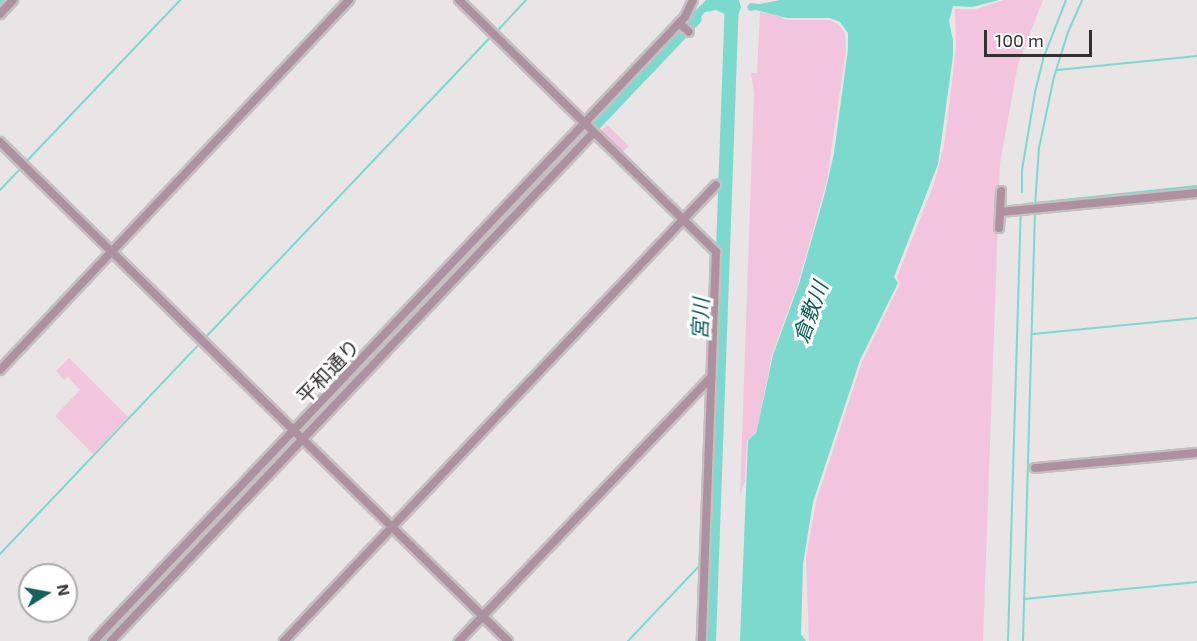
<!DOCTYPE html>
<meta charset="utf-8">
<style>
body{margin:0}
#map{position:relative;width:1197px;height:641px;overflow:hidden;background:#e9e4e6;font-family:"Exo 2","Noto Sans JP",sans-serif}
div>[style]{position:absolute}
.green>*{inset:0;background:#f2c4dd;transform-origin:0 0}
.water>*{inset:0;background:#7bd9cd}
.stream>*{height:2px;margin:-1px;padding:0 1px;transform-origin:1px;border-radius:1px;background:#7bd9cd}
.river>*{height:14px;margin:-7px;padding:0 7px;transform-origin:7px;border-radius:7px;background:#7bd9cd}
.roads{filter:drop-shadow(2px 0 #c4c0c2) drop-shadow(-2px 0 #c4c0c2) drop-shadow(0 2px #c4c0c2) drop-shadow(0 -2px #c4c0c2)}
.street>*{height:8px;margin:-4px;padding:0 4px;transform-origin:4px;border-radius:4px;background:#ae91a1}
span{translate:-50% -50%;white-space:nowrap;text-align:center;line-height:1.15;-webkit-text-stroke:6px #fff;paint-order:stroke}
.street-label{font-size:20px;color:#323032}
.water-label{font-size:21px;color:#085c55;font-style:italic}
.north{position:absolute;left:18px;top:563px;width:60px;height:60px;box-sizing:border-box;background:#fff;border:2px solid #adacad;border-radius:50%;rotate:79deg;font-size:16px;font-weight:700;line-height:24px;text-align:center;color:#323032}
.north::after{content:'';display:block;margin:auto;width:21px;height:27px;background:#16625b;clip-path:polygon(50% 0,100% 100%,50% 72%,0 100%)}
.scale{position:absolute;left:984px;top:30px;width:108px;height:27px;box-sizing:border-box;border:3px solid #323032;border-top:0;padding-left:8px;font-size:18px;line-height:21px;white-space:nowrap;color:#323032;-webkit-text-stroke:4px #fff;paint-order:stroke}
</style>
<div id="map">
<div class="green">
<i style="clip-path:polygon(1004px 0,1043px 0,1018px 64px,1000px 163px,983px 641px,809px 641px,806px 558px,816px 502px,862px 362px,900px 284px,897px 277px,934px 184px,944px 146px,953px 74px,956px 47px,955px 9px,976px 9px)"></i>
<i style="clip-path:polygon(760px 12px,778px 15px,786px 20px,830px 20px,838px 24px,845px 33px,846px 50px,827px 180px,798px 284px,772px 354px,758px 425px,755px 433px,747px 440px,745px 480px,740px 496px,754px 92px,751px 73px,757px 73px)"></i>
<i style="left:607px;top:125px;width:30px;height:13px;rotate:44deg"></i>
<i style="clip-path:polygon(69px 358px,128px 417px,93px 454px,55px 416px,80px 390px,68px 377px,64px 380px,56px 371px)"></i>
</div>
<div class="water">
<i style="clip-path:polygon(706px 0,739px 0,741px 7px,737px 19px,727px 20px,725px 14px,716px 10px,705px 12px,690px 29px,683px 23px)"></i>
<i style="clip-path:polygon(781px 0,999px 0,972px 7px,953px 6px,949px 21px,953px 40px,953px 56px,938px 164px,894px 277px,898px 283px,860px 360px,813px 502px,803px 564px,801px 634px,806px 641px,740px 641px,748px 440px,756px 433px,758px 425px,773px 355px,799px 284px,825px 193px,834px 153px,848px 49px,848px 33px,840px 22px,830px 18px,787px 18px,756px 10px,749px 11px,747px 7px,750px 3px,760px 4px)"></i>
</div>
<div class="stream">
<i style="left:497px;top:31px;width:42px;rotate:-46.9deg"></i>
<i style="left:1057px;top:70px;width:141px;rotate:-5.7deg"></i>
<i style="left:25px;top:163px;width:225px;rotate:-46.4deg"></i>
<i style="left:0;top:190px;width:30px;rotate:-46deg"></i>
<i style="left:1022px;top:192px;width:22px;rotate:-90deg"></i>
<i style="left:1022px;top:170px;width:79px;rotate:-80.5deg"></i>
<i style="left:1035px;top:92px;width:34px;rotate:-76deg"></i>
<i style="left:1043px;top:59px;width:63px;rotate:-68.7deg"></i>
<i style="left:163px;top:203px;width:279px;rotate:-46.6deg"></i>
<i style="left:1025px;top:204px;width:173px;rotate:-6deg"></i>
<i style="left:1035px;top:206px;width:58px;rotate:-86.1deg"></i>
<i style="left:1039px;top:148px;width:73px;rotate:-78.1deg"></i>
<i style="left:1054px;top:77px;width:47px;rotate:-72.7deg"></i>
<i style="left:1068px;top:32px;width:35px;rotate:-66deg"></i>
<i style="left:683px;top:215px;width:46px;rotate:-47.6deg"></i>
<i style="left:714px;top:181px;width:14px;rotate:-25deg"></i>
<i style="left:1033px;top:334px;width:165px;rotate:-5.6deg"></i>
<i style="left:204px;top:339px;width:418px;rotate:-46.5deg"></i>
<i style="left:522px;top:385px;width:228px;rotate:-46.6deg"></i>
<i style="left:1173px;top:451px;width:24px;rotate:-5deg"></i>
<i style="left:0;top:554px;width:291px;rotate:-46.5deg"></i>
<i style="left:1024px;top:599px;width:174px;rotate:-5.6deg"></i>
<i style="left:482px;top:611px;width:327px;rotate:-46.2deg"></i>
<i style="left:453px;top:641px;width:36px;rotate:-46deg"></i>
<i style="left:628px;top:641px;width:108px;rotate:-46.5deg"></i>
<i style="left:1008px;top:641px;width:429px;rotate:-88.3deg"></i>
<i style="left:1023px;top:641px;width:429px;rotate:-88.4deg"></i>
</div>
<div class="river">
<i style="left:0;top:2px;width:3px;rotate:-45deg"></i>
<i style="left:103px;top:641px;width:859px;rotate:-46.46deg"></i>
<i style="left:709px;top:641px;width:641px;rotate:-87.95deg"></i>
</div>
<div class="roads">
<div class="street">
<i style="left:459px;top:0;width:360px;rotate:44.4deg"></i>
<i style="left:716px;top:252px;width:389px;rotate:92.1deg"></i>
<i style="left:0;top:14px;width:19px;rotate:-47deg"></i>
<i style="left:679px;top:23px;width:13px;rotate:42deg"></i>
<i style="left:0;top:142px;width:712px;rotate:44.49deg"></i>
<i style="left:1000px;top:212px;width:21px;rotate:-87deg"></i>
<i style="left:999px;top:228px;width:16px;rotate:-86deg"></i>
<i style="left:1000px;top:212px;width:198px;rotate:-5.5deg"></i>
<i style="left:0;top:370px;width:509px;rotate:-46.67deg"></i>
<i style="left:1035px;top:468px;width:163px;rotate:-5.3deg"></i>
<i style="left:94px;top:641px;width:859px;rotate:-46.56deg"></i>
<i style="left:685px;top:17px;width:19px;rotate:-65deg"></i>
<i style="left:111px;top:641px;width:700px;rotate:-46.5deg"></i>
<i style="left:284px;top:641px;width:628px;rotate:-46.55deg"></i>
<i style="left:459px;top:641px;width:365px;rotate:-46.3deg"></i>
</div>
</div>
<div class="street-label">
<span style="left:328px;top:371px;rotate:-46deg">平和通り</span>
</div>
<div class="water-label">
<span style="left:810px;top:312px;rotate:-70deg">倉敷川</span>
<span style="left:700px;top:319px;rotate:-88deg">宮川</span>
</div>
<div class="north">N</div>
<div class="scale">100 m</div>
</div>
